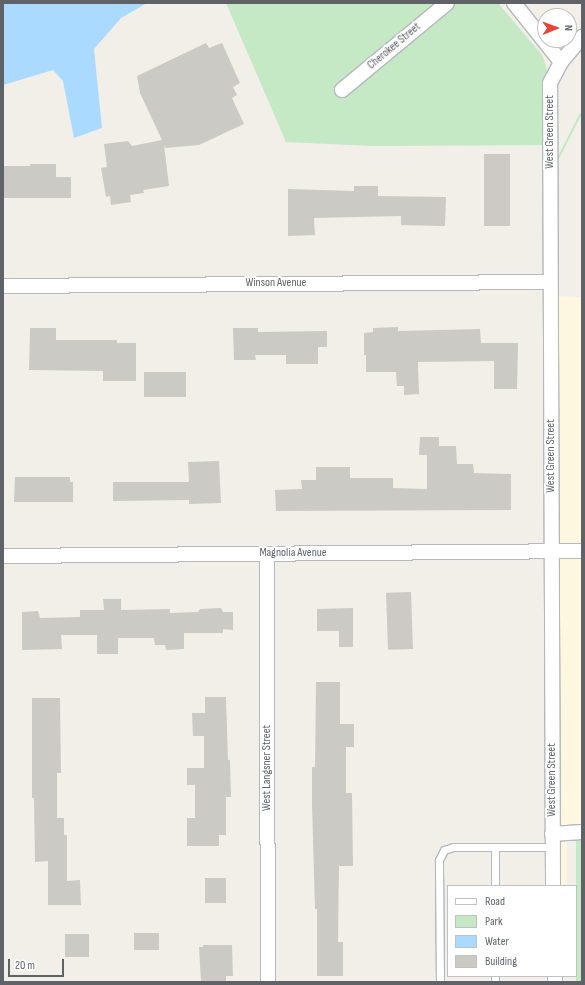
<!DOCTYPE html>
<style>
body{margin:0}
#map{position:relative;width:585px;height:985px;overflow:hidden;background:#f1efe8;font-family:"Sofia Sans Condensed",sans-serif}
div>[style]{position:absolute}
.commercial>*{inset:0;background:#fef7e0}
.green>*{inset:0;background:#c5e8c5;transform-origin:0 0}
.water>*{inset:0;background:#aadaff}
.building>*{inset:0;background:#cccac5;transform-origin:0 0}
.roads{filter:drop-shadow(1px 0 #b5b8bc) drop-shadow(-1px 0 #b5b8bc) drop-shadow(0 1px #b5b8bc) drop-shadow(0 -1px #b5b8bc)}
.service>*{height:7px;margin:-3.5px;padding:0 3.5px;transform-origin:3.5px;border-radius:3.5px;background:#fff}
.minor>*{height:14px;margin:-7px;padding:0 7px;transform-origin:7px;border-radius:7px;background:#fff}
span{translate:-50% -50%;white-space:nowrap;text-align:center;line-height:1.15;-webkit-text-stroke:4px #fff;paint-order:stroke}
.street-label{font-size:12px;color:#5f6368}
.frame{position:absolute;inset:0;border:4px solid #5f6368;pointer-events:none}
.legend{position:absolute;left:447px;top:885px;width:130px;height:92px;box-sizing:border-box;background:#fff;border:1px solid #bfc1c3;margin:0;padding:5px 7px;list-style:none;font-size:12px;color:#5f6368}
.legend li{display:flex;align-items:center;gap:8px;height:20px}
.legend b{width:20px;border:1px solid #bfc1c3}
.north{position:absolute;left:537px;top:8px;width:40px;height:40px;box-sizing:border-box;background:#fff;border:1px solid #bfc1c3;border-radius:50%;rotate:89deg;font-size:11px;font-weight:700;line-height:16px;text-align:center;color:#5f6368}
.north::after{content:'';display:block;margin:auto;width:14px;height:18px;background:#ea4335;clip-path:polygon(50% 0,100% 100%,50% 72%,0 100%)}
.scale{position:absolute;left:8px;top:959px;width:56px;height:18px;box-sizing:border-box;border:2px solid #5f6368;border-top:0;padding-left:5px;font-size:12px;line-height:14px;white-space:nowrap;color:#5f6368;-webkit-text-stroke:3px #fff;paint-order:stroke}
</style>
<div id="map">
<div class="commercial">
<i style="clip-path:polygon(546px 296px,582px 297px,582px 831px,567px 840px,567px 886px,544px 886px)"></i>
</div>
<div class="green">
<i style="clip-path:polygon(226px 3px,498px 3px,542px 55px,545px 63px,547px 72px,544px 145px,372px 146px,286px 142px)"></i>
<i style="left:580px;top:113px;width:2px;height:78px;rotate:27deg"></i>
<i style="left:576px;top:840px;width:6px;height:142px"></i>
</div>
<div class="water">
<i style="clip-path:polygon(3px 3px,147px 3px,121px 18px,94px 49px,102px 128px,74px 138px,63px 81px,53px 70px,3px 85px)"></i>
</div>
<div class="building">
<i style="clip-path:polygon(206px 43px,209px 48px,222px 43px,240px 83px,233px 87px,237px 95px,232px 98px,244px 124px,199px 145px,165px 148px,164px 145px,169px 186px,143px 190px,144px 193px,130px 195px,131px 202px,111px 205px,110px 196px,106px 197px,101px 168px,107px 167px,104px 144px,128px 141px,132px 146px,162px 140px,140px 93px,137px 76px)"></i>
<i style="left:484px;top:154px;width:26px;height:72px"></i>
<i style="clip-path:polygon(30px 164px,56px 164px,56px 177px,71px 177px,71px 198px,3px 198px,3px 166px,30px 166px)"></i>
<i style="clip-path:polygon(354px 186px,378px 186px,378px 196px,446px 197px,445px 226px,401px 225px,401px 216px,314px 218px,315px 235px,288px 236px,288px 189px,354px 191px)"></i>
<i style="clip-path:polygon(398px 327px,398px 331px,480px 329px,481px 343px,518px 343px,517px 389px,494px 389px,494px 361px,418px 362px,419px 394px,404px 395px,404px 386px,397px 386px,396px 372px,366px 372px,366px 355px,364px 355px,364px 333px,373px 332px,373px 328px)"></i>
<i style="clip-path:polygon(30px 328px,56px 328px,56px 340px,117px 340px,117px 343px,136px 343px,136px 381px,103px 381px,103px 371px,29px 370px)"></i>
<i style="clip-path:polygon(233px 328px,258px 328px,258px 332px,327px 331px,327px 347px,318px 347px,318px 364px,286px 364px,286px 355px,255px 355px,256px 360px,234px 360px)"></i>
<i style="left:144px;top:372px;width:42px;height:25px"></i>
<i style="clip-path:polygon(420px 437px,439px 437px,439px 446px,456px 446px,457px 464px,473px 464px,474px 473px,511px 474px,511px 510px,276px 511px,275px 490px,302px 489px,301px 480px,316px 480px,316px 467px,350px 467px,350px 478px,393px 478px,393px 488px,427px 489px,427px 455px,419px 455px)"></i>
<i style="clip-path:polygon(219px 461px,221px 503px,189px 504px,189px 500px,113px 501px,113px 482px,189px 482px,188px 462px)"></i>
<i style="clip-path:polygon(15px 477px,70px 477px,70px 482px,73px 482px,73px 502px,14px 502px)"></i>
<i style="left:411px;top:592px;width:57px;height:25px;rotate:88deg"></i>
<i style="clip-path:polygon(103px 599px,121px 599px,121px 610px,170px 609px,170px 613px,198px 612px,200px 609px,221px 608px,223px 612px,233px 612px,233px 630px,223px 629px,223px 633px,184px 633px,184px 649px,166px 650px,165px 645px,155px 645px,154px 638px,118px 638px,118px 654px,97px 654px,97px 635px,61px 635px,62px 649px,22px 650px,22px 612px,38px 611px,40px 618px,80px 617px,80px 610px,104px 610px)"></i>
<i style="clip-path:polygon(353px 608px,353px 647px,339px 647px,339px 631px,317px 631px,317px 609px)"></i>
<i style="clip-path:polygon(316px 682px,340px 682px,340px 724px,354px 724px,354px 747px,346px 747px,346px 793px,352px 793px,353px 866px,339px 866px,338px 942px,343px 942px,343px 976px,317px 976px,317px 909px,315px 909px,312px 804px,312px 767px,315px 767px)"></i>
<i style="clip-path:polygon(205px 697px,226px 697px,228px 760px,230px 760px,231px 797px,226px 797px,226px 835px,219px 835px,219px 846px,187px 846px,187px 818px,195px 818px,195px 785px,187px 785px,187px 768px,204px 768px,204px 736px,193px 736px,192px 713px,205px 713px)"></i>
<i style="clip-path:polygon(32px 698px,60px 698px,61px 773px,57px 773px,57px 818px,64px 818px,64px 835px,67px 835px,67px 881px,80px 880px,81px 905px,48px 905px,48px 861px,35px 862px,34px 798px,32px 798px)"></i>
<i style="left:205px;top:878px;width:21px;height:25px"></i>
<i style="left:134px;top:933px;width:25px;height:17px"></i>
<i style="left:65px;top:934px;width:24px;height:23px"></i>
<i style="clip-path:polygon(203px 945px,232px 945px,233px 976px,226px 976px,226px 982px,201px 982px,199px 947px,203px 947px)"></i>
</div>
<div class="roads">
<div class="service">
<i style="left:495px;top:847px;width:39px;rotate:90deg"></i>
<i style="left:495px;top:976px;width:6px;rotate:90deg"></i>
<i style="left:440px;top:982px;width:122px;rotate:-90.5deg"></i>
<i style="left:439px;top:860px;width:11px;rotate:-63deg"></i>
<i style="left:444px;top:850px;width:9px;rotate:-18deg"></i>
<i style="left:453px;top:847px;width:99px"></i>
</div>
<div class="minor">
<i style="left:514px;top:3px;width:75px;rotate:51.5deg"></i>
<i style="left:342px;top:90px;width:136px;rotate:-39.6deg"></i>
<i style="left:3px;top:286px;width:547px;rotate:-0.42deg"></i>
<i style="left:267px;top:554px;width:428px;rotate:89.9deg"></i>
<i style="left:3px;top:556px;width:579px;rotate:-0.49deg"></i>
<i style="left:552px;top:834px;width:30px;rotate:-4deg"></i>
<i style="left:553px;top:886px;width:803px;rotate:-90.21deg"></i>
<i style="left:550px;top:83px;width:24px;rotate:-62deg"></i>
<i style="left:561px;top:62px;width:33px;rotate:-50deg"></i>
<i style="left:555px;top:976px;width:6px;rotate:90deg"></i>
</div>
</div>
<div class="street-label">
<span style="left:394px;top:46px;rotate:-40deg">Cherokee Street</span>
<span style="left:550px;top:132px;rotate:-90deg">West Green Street</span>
<span style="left:276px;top:283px">Winson Avenue</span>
<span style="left:551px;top:456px;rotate:-90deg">West Green Street</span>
<span style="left:293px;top:553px">Magnolia Avenue</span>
<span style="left:267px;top:768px;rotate:-90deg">West Langsner Street</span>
<span style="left:552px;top:780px;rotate:-90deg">West Green Street</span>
</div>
<div class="frame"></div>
<ul class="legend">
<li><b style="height:5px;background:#fff"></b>Road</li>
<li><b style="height:11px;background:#c5e8c5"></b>Park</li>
<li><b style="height:11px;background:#aadaff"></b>Water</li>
<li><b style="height:11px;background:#cccac5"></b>Building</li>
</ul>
<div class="north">N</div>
<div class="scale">20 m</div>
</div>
